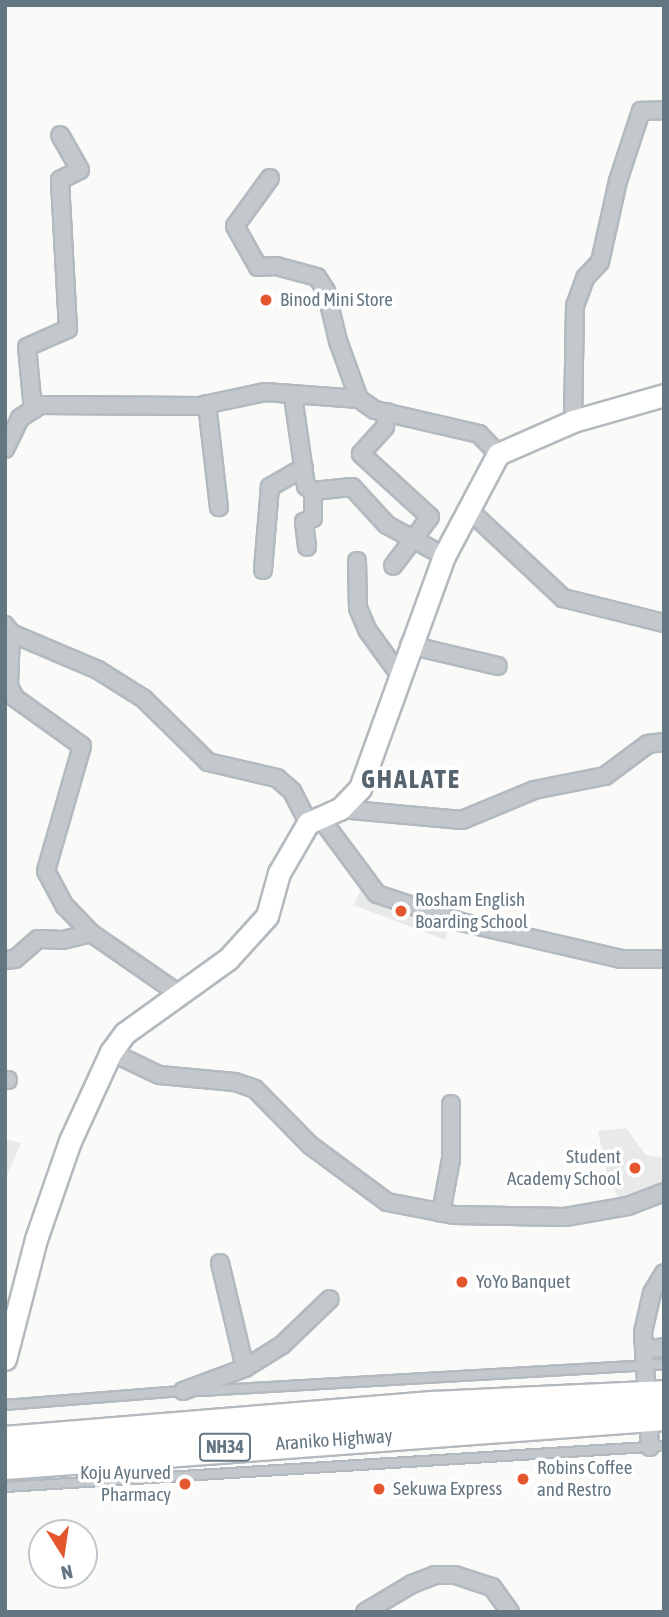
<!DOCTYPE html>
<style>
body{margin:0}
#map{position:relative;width:669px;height:1617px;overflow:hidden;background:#fafaf8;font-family:"Asap Condensed",sans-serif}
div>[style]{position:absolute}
.built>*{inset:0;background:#e8e9e9}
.roads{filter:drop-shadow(2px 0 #b3babf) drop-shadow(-2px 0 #b3babf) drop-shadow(0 2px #b3babf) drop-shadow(0 -2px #b3babf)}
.lane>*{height:8px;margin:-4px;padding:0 4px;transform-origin:4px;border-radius:4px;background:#c3c8cc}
.street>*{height:16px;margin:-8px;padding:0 8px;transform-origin:8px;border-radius:8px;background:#c3c8cc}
.secondary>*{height:21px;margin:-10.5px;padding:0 10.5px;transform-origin:10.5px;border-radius:10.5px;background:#fff}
.highway>*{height:28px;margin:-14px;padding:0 14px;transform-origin:14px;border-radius:14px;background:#fff}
.dots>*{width:19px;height:19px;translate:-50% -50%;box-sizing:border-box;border:4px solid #fff;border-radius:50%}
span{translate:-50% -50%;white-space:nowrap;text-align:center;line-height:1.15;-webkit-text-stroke:7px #fff;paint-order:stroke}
.shield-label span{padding:2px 5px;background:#fff;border:2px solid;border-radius:5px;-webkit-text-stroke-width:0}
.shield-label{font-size:18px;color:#657683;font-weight:700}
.poi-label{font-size:19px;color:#657683}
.left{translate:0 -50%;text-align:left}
.right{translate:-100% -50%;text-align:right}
.street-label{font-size:19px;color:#657683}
.district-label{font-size:26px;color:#57646e;font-weight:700;letter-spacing:2px}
.frame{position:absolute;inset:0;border:7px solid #657683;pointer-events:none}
.north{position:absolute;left:28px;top:1519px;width:70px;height:70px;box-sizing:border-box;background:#fff;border:2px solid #c1c8cd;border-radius:50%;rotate:168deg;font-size:19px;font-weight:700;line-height:28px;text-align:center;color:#657683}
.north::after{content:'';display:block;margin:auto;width:24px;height:32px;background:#e4572e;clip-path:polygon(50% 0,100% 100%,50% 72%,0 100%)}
</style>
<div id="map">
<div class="built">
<i style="clip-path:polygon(364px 884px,449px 918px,446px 940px,353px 905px)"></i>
<i style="clip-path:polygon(626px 1128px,646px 1155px,664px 1158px,664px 1184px,619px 1199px,608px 1178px,598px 1131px)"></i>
<i style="clip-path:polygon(5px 1139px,21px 1143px,5px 1180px)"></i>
</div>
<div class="roads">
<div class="lane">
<i style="left:200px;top:1391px;width:465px;rotate:-3.3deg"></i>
<i style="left:5px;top:1405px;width:180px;rotate:-4.5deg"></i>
<i style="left:5px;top:1487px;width:660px;rotate:-3.56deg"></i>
</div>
<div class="street">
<i style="left:270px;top:178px;width:59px;rotate:126.1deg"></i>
<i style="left:235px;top:226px;width:47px;rotate:60.7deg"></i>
<i style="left:258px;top:267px;width:18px;rotate:-3deg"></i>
<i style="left:276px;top:266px;width:42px;rotate:15deg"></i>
<i style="left:317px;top:277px;width:17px;rotate:57deg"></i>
<i style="left:326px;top:291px;width:51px;rotate:76.5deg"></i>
<i style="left:338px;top:341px;width:62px;rotate:70.1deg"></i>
<i style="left:293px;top:396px;width:91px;rotate:81.8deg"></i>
<i style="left:306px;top:486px;width:9px;rotate:36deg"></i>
<i style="left:313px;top:491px;width:27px;rotate:90deg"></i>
<i style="left:313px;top:518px;width:10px;rotate:156deg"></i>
<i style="left:304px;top:522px;width:25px;rotate:83deg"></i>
<i style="left:207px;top:404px;width:104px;rotate:83.4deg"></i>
<i style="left:33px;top:410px;width:63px;rotate:-95.4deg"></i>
<i style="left:27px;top:347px;width:45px;rotate:-23.7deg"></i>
<i style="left:68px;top:329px;width:149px;rotate:-93.1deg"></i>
<i style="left:60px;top:180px;width:22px;rotate:-27deg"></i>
<i style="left:80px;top:170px;width:40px;rotate:-119.7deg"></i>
<i style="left:387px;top:412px;width:15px;rotate:98deg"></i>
<i style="left:385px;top:427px;width:36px;rotate:132deg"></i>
<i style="left:361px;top:454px;width:93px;rotate:42.4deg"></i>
<i style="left:430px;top:517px;width:61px;rotate:127.1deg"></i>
<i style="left:573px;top:421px;width:115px;rotate:-89deg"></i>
<i style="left:575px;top:306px;width:30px;rotate:-70deg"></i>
<i style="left:585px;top:278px;width:22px;rotate:-47deg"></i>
<i style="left:600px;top:262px;width:83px;rotate:-77.5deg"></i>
<i style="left:618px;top:181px;width:74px;rotate:-71.8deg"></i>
<i style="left:641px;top:111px;width:23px;rotate:-2deg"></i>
<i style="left:5px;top:449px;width:34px;rotate:-64deg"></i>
<i style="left:20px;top:418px;width:24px;rotate:-33deg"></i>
<i style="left:40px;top:405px;width:159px;rotate:0.4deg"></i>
<i style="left:199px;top:406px;width:67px;rotate:-12deg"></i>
<i style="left:265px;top:392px;width:94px;rotate:4.3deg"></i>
<i style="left:359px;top:399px;width:19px;rotate:35deg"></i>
<i style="left:375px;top:410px;width:107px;rotate:13deg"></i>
<i style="left:479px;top:434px;width:28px;rotate:46deg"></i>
<i style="left:313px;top:491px;width:39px;rotate:-6deg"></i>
<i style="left:352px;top:487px;width:52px;rotate:47.4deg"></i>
<i style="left:387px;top:525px;width:65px;rotate:28.5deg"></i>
<i style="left:469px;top:510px;width:129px;rotate:43.1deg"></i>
<i style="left:563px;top:598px;width:104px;rotate:13.9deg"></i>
<i style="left:357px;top:561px;width:47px;rotate:88.8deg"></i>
<i style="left:358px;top:608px;width:25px;rotate:67deg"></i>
<i style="left:368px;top:631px;width:53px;rotate:54.2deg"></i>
<i style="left:263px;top:570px;width:83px;rotate:-85.2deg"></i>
<i style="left:270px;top:487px;width:39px;rotate:-30deg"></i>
<i style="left:5px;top:625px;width:10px;rotate:53deg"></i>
<i style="left:11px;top:633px;width:53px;rotate:92.2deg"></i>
<i style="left:9px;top:686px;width:13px;rotate:63deg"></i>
<i style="left:15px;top:698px;width:82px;rotate:35.6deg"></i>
<i style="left:82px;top:746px;width:130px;rotate:106.1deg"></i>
<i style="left:46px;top:871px;width:40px;rotate:62deg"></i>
<i style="left:65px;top:906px;width:37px;rotate:46deg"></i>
<i style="left:11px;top:633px;width:95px;rotate:23deg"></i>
<i style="left:98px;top:670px;width:54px;rotate:32.2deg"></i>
<i style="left:144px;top:699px;width:90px;rotate:44.5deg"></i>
<i style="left:208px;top:762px;width:71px;rotate:13.1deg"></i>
<i style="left:277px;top:778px;width:20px;rotate:41deg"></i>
<i style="left:292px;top:791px;width:36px;rotate:63deg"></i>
<i style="left:409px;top:645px;width:91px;rotate:13.3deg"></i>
<i style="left:340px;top:809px;width:122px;rotate:5.2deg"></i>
<i style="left:462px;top:820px;width:78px;rotate:-22.6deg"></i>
<i style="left:534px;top:790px;width:72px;rotate:-11.2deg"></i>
<i style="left:605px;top:776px;width:54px;rotate:-36.7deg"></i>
<i style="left:648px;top:744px;width:16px;rotate:-7deg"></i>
<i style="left:319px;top:816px;width:97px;rotate:53.4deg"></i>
<i style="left:377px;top:894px;width:89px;rotate:18.4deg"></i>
<i style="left:461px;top:922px;width:164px;rotate:13deg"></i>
<i style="left:621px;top:959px;width:43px"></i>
<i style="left:5px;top:960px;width:10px;rotate:-6deg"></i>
<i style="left:15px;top:959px;width:30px;rotate:-41deg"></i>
<i style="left:38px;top:939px;width:25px;rotate:2deg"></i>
<i style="left:63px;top:940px;width:29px;rotate:-14deg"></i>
<i style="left:91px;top:933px;width:107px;rotate:34.7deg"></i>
<i style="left:111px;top:1052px;width:53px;rotate:25.6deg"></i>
<i style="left:159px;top:1075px;width:76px;rotate:5.3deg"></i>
<i style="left:235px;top:1082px;width:21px;rotate:19deg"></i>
<i style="left:255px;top:1089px;width:78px;rotate:45.5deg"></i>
<i style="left:310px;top:1145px;width:96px;rotate:36.5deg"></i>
<i style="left:387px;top:1202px;width:68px;rotate:11deg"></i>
<i style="left:454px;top:1215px;width:111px;rotate:1deg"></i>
<i style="left:565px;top:1217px;width:64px;rotate:-9.9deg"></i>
<i style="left:628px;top:1206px;width:39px;rotate:-21deg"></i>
<i style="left:5px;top:1080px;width:3px"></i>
<i style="left:441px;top:1213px;width:55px;rotate:-79.5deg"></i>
<i style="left:451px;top:1159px;width:55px;rotate:-90deg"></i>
<i style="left:220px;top:1263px;width:108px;rotate:76.6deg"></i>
<i style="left:645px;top:1350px;width:19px;rotate:-9deg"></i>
<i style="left:183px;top:1391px;width:66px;rotate:-20.4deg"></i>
<i style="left:245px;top:1368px;width:44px;rotate:-31.9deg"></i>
<i style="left:282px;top:1345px;width:66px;rotate:-43.8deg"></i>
<i style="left:650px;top:1447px;width:115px;rotate:-93.5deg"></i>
<i style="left:643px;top:1332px;width:40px;rotate:-77deg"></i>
<i style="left:652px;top:1293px;width:23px;rotate:-59deg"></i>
<i style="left:365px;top:1612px;width:55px;rotate:-30.8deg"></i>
<i style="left:412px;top:1584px;width:25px;rotate:-21deg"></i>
<i style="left:435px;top:1575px;width:20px"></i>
<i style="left:455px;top:1575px;width:39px;rotate:18deg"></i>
<i style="left:492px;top:1587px;width:31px;rotate:54deg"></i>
</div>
<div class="secondary">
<i style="left:5px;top:1359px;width:124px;rotate:-75.5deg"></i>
<i style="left:36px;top:1239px;width:104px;rotate:-70.9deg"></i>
<i style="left:70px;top:1141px;width:98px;rotate:-65.3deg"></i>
<i style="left:111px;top:1052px;width:24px;rotate:-54deg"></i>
<i style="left:125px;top:1033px;width:127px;rotate:-35.7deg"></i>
<i style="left:228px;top:959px;width:58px;rotate:-47.8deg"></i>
<i style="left:267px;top:916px;width:45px;rotate:-74.4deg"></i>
<i style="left:279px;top:873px;width:58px;rotate:-59.9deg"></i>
<i style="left:308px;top:823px;width:35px;rotate:-24deg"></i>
<i style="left:340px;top:809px;width:29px;rotate:-46deg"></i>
<i style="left:360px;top:788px;width:247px;rotate:-70.1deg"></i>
<i style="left:444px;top:556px;width:115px;rotate:-62.1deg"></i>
<i style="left:498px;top:454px;width:82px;rotate:-23.7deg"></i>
<i style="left:573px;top:421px;width:95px;rotate:-15.9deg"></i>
</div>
<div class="highway">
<i style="left:5px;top:1441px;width:430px;rotate:-4.7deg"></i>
<i style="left:434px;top:1406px;width:230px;rotate:-2.7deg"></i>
<i style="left:5px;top:1465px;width:661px;rotate:-4.25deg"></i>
</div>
</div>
<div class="dots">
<i style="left:266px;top:300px;background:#e4572e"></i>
<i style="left:401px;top:911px;background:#e4572e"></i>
<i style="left:635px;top:1168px;background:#e4572e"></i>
<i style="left:462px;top:1282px;background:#e4572e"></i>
<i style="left:523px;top:1479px;background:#e4572e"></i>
<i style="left:185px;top:1484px;background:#e4572e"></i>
<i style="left:379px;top:1489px;background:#e4572e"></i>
</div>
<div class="shield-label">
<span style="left:225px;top:1447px">NH34</span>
</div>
<div class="poi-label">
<span class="left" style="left:280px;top:300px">Binod Mini Store</span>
<span class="left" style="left:415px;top:911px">Rosham English<br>Boarding School</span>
<span class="right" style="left:621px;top:1168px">Student<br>Academy School</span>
<span class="left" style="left:476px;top:1282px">YoYo Banquet</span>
<span class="left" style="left:537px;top:1479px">Robins Coffee<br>and Restro</span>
<span class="right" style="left:171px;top:1484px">Koju Ayurved<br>Pharmacy</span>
<span class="left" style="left:393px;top:1489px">Sekuwa Express</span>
</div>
<div class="street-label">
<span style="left:334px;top:1440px;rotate:-4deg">Araniko Highway</span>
</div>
<div class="district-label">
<span style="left:411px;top:780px">GHALATE</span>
</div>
<div class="frame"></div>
<div class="north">N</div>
</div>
